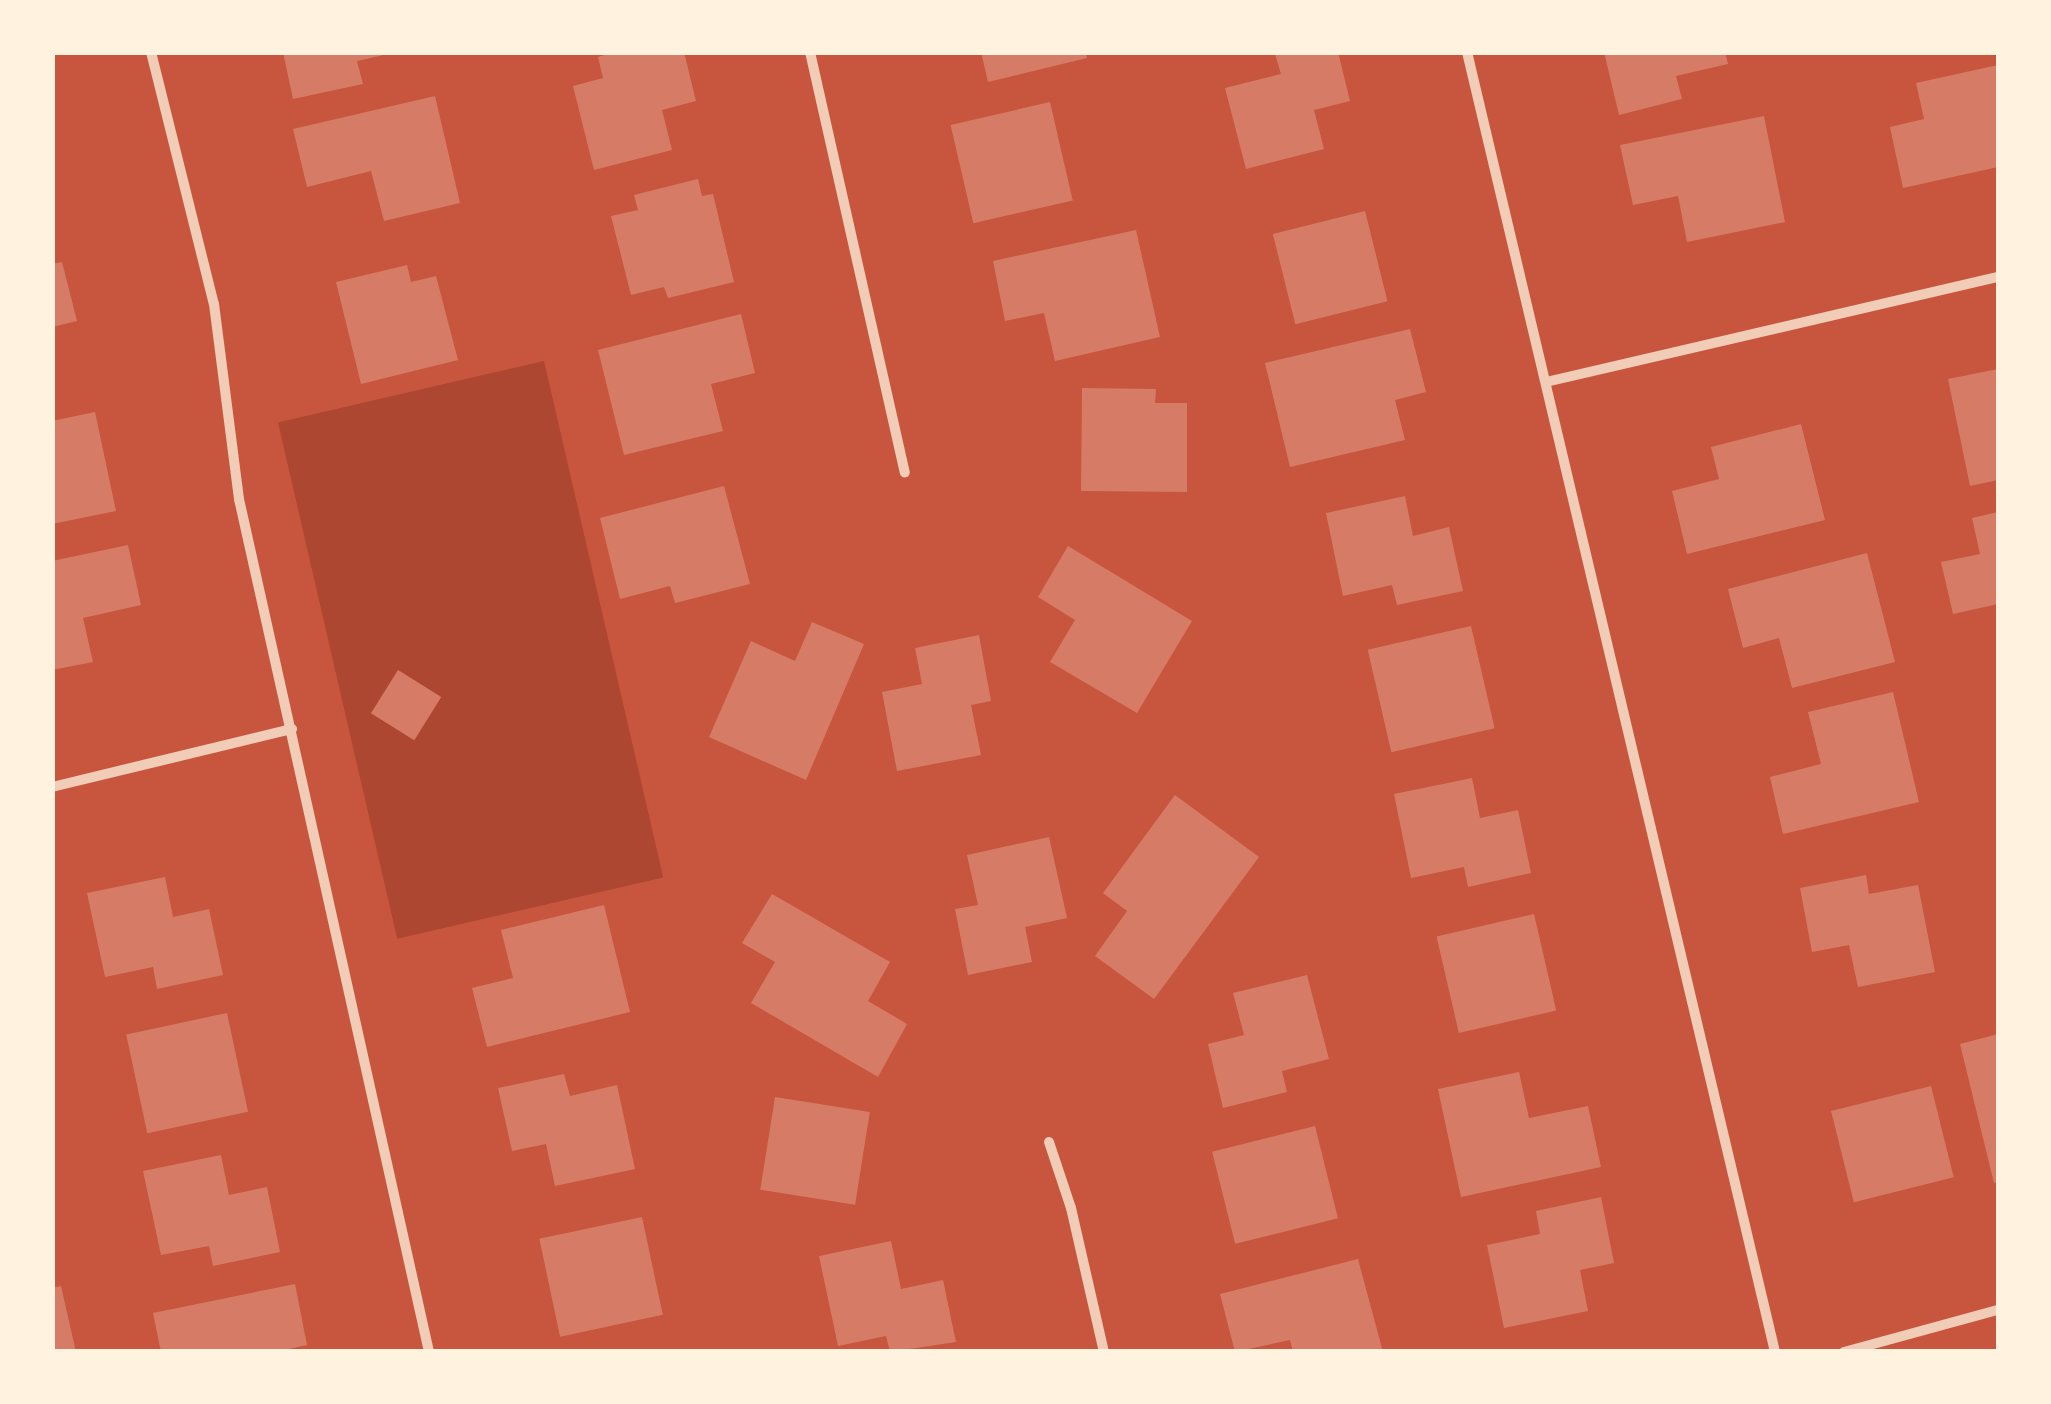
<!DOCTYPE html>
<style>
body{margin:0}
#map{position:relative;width:2051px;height:1404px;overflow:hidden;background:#c8553d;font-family:"Space Grotesk",sans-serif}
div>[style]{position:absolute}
.green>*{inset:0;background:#ae4732;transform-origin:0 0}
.building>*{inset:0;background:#d67c66;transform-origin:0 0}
.minor>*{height:10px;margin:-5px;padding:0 5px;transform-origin:5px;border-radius:5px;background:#f1ccb7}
span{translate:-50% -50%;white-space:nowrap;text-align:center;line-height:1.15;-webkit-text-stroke:10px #fff3e0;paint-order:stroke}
.frame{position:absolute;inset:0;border:55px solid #fff3e0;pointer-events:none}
</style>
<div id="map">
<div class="green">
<i style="left:544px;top:361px;width:530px;height:273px;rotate:77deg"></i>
</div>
<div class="building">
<i style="clip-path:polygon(283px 52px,388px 52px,388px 54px,357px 61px,363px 84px,293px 99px)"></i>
<i style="clip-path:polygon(614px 52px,684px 52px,696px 101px,662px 110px,672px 150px,594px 170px,573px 86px,603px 78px,598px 57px)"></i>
<i style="clip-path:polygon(981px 52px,1086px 52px,1087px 58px,988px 82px)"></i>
<i style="clip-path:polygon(1338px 52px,1350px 101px,1314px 110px,1324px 149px,1246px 169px,1225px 88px,1281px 74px,1275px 54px)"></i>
<i style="clip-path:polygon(1604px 52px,1725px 52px,1728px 64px,1676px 76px,1682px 99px,1619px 115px)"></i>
<i style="clip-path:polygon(1998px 65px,1998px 167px,1903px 188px,1890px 127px,1924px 119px,1916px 83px)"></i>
<i style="clip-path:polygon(435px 96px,460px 203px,384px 221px,371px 171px,307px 187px,293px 129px)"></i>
<i style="left:1050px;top:102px;width:101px;height:102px;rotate:77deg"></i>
<i style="clip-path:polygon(1764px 116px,1785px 222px,1687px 242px,1678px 196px,1633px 205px,1620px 145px)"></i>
<i style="clip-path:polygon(698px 179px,702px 196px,713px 194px,734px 282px,668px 298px,664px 287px,631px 295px,611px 216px,638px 210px,634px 195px)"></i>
<i style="left:1365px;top:211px;width:93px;height:95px;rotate:76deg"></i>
<i style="clip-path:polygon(1136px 230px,1160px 337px,1055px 361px,1044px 313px,1005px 321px,993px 261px)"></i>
<i style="clip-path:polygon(62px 262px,77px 321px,52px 327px,52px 264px)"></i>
<i style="clip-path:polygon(407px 265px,411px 282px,436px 276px,458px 360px,361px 384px,336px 282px)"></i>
<i style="clip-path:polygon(741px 314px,755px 373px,711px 384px,723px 431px,624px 455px,598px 350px)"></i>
<i style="clip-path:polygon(1410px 329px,1426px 392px,1395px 400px,1405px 440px,1290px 467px,1265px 363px)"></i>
<i style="clip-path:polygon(1998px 369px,1998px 480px,1970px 486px,1948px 379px)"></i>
<i style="clip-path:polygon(1082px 388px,1156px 389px,1155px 403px,1187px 403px,1187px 492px,1081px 491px)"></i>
<i style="clip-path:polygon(95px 412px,116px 511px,52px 524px,52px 421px)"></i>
<i style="clip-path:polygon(1801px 424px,1825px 520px,1687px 554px,1672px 491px,1719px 479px,1711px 447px)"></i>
<i style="clip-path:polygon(724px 486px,750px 584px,675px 603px,670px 586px,620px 599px,600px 518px)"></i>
<i style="clip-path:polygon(1405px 496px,1413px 536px,1449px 527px,1463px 591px,1397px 605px,1392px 585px,1343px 596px,1326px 513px)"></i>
<i style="clip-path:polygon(1998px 512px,1998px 604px,1953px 614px,1941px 562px,1980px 554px,1972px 518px)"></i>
<i style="clip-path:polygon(128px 545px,141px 605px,83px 618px,93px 662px,52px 670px,52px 561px)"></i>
<i style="clip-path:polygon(1068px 546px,1192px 621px,1137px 713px,1050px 662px,1075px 620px,1038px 597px)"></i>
<i style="clip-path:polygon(1867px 553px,1895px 662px,1792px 688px,1779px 638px,1743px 648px,1728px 589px)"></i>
<i style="clip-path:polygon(812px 622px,864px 644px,806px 780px,709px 737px,751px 641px,795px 661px)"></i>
<i style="left:1471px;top:626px;width:105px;height:106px;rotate:77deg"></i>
<i style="clip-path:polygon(979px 635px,991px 701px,971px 705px,981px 755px,897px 771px,882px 692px,922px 684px,915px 648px)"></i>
<i style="left:398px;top:670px;width:51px;height:51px;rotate:32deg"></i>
<i style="clip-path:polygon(1893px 692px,1919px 802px,1783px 834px,1770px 777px,1821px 764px,1808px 712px)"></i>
<i style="clip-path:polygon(1472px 778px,1480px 818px,1518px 810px,1531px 873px,1468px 887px,1464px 867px,1411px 878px,1394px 794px)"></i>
<i style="clip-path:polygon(1175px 795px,1259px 857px,1154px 999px,1095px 956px,1127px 911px,1103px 893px)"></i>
<i style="clip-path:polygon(1049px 837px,1067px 918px,1025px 927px,1032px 962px,968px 975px,955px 909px,978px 905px,967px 855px)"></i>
<i style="clip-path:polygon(1866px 875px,1869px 894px,1918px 885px,1935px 972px,1858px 987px,1849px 945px,1812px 952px,1800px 888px)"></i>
<i style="clip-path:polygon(165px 877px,173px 917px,209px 909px,223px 975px,157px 989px,153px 967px,105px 977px,87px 893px)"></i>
<i style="clip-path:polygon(772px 894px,890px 962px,868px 1001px,907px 1024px,878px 1077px,751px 1003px,775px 962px,742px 943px)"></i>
<i style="clip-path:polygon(604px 905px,630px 1012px,487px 1047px,472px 988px,513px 978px,501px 930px)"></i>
<i style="left:1534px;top:914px;width:99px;height:100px;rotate:77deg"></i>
<i style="clip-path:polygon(1307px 975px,1329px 1059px,1282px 1071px,1287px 1092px,1223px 1108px,1208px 1044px,1244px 1035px,1233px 993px)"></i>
<i style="left:227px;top:1013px;width:101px;height:103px;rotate:78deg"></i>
<i style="clip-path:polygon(1998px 1034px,1998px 1182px,1994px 1183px,1960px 1044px)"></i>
<i style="clip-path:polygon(1519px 1072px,1529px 1118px,1588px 1106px,1601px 1167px,1461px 1197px,1438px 1089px)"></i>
<i style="clip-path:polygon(564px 1074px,570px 1096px,617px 1085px,635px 1169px,555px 1186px,546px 1144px,512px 1151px,498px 1088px)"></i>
<i style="left:1931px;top:1086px;width:94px;height:103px;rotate:76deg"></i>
<i style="left:775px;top:1097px;width:96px;height:94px;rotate:9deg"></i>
<i style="left:1315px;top:1126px;width:95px;height:106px;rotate:76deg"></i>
<i style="clip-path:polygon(221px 1155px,229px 1195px,267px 1187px,280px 1252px,213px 1266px,209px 1246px,161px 1255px,143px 1171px)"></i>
<i style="clip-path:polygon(1601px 1197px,1614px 1263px,1580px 1270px,1588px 1311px,1504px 1328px,1487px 1245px,1540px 1234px,1536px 1211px)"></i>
<i style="left:642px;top:1217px;width:100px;height:105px;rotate:78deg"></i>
<i style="clip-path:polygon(891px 1241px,901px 1289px,943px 1280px,956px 1342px,890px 1352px,886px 1336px,838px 1346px,819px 1256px)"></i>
<i style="clip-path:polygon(1358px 1259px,1383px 1352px,1293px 1352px,1290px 1340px,1235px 1352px,1220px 1294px)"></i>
<i style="clip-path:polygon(295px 1284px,307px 1345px,276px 1352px,161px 1352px,153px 1313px)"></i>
<i style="clip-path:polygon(61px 1286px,76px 1352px,52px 1352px,52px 1288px)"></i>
</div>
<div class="minor">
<i style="left:151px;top:52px;width:260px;rotate:76deg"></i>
<i style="left:214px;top:304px;width:197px;rotate:82.7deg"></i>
<i style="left:239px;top:499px;width:874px;rotate:77.44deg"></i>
<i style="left:810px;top:52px;width:431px;rotate:77.3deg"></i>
<i style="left:1467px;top:52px;width:1336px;rotate:76.67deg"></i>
<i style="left:1546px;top:382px;width:464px;rotate:-13.1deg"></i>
<i style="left:52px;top:787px;width:247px;rotate:-13.6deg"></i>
<i style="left:1049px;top:1142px;width:70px;rotate:71.6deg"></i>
<i style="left:1071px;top:1208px;width:148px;rotate:77.1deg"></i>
<i style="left:1844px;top:1352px;width:160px;rotate:-15.3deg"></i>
</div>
<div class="frame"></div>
</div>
